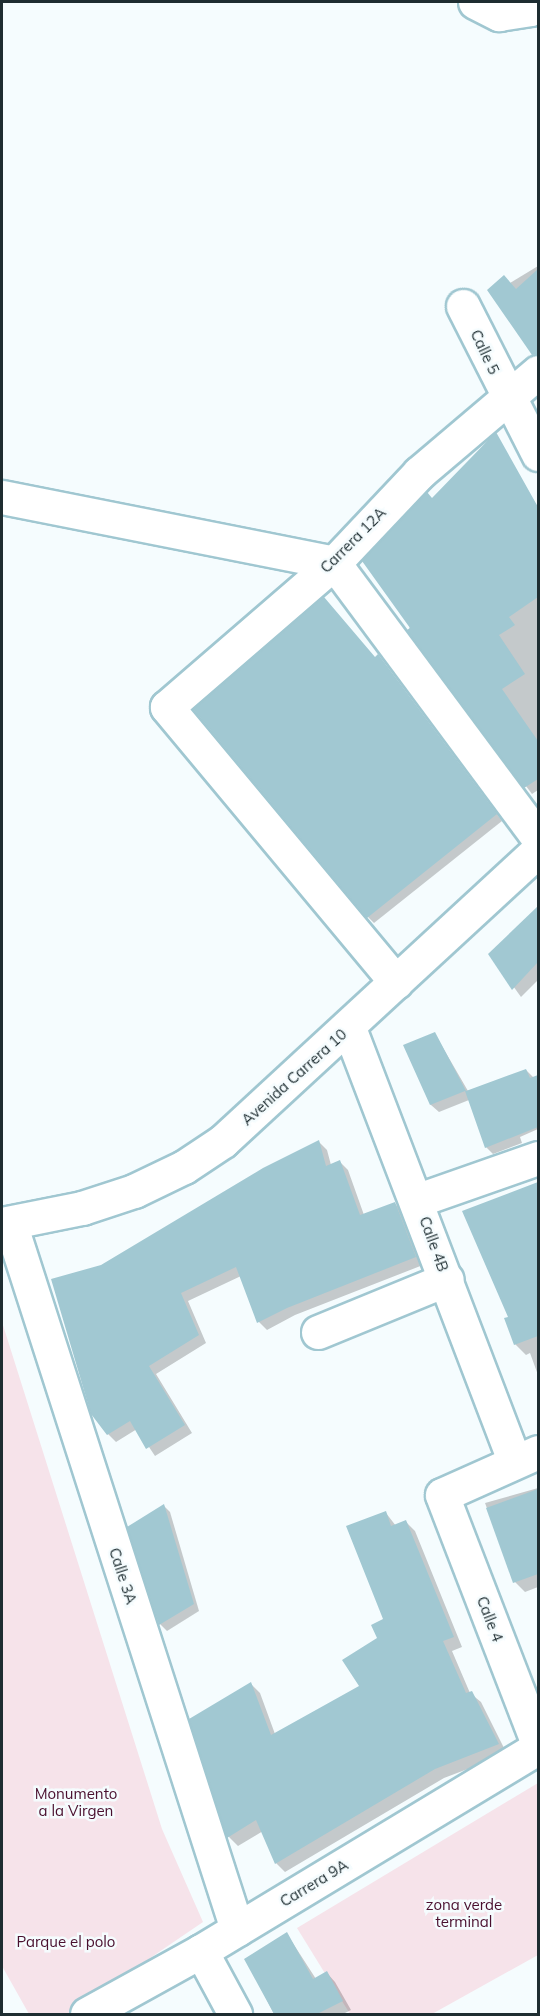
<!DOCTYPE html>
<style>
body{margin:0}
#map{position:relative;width:540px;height:2016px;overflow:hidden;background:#f5fcfe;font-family:Mulish,sans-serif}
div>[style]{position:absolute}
.green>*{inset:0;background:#f6e3ea}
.shadow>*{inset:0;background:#0003}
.building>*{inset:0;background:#a1c8d2}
.roads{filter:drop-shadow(2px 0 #a0c7d1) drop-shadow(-2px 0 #a0c7d1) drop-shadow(0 2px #a0c7d1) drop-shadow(0 -2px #a0c7d1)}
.minor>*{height:33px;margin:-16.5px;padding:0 16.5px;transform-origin:16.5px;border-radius:16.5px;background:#fff}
.major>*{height:33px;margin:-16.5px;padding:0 16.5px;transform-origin:16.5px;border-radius:16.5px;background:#fff}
span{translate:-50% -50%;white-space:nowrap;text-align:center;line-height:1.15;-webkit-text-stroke:5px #f5fcfe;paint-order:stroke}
.street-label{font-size:15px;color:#1e2d31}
.park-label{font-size:15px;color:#490f2e}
.frame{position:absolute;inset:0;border:3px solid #1e2d31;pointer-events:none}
</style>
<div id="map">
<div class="green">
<i style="clip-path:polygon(2px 1322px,162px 1829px,203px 1922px,68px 2014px,29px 2014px,2px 1966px)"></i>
<i style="clip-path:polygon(538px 1783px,538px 1955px,432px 2014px,350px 2014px,297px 1928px)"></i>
</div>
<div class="shadow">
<i style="clip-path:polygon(538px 266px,538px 358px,510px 283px)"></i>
<i style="clip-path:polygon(496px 434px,538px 508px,538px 790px,532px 794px,409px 631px,432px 500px)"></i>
<i style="clip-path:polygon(378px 656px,502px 821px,374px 923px,368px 917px)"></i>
<i style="clip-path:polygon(538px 911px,538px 980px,521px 997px,490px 954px)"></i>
<i style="clip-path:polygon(435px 1034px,468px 1091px,526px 1070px,534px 1078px,538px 1077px,538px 1129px,520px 1137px,522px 1143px,493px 1154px,486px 1147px,469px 1100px,439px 1112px,431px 1105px,405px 1046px)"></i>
<i style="clip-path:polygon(319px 1142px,327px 1150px,331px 1165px,340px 1162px,348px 1170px,364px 1215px,395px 1204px,403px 1212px,423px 1265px,295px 1315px,267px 1330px,259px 1322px,241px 1276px,188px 1301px,206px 1343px,156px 1374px,192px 1433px,155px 1456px,137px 1429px,116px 1442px,108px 1434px,102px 1267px)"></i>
<i style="clip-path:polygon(538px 1183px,538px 1375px,530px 1353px,526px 1355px,515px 1344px,510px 1318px,464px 1212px)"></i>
<i style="clip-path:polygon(538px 1488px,538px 1587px,525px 1592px,515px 1582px,485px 1503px)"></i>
<i style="clip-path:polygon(164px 1506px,170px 1512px,199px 1611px,167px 1631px,160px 1624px,129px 1527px)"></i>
<i style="clip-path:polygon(386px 1513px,396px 1526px,406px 1522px,415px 1531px,462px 1647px,452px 1651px,470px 1693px,481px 1702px,507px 1754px,444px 1778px,285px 1872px,276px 1863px,263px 1831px,238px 1846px,229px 1837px,251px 1684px,260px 1693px,275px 1734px,361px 1686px,385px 1620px)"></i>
<i style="clip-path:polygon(287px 1934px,316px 1979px,327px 1973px,335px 1982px,351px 2010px,343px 2014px,274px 2014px,246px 1959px)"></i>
</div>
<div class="building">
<i style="clip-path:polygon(538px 269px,538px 354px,532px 355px,487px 290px,504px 275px,516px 289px)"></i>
<i style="clip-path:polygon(496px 432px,538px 507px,538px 597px,509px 617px,515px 625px,499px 635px,525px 674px,502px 689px,538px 741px,538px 779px,524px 788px,407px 630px,410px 628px,362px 561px,427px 492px,432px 498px)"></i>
<i style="clip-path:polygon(324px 597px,375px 657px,378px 654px,497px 814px,367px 918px,193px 709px)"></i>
<i style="clip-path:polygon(538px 906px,538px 962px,512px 990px,488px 954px)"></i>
<i style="clip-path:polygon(435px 1032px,466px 1091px,526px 1069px,530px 1078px,538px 1075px,538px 1127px,485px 1148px,465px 1091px,430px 1105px,403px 1045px)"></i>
<i style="clip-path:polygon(319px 1140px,326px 1166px,340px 1160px,360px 1215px,395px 1202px,416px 1257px,287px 1308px,257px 1323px,236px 1267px,181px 1293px,199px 1335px,149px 1366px,185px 1425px,146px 1449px,130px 1421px,107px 1435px,91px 1414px,51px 1279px,101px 1265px,263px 1168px)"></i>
<i style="clip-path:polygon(538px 1182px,538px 1336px,514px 1345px,504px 1318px,508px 1317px,462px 1211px)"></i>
<i style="clip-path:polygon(538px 1489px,538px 1574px,513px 1583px,486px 1508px)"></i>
<i style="clip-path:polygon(164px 1504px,194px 1604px,159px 1625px,127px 1527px)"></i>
<i style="clip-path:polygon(386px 1511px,391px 1526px,406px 1520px,454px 1637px,443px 1641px,466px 1693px,472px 1691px,499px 1744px,435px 1769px,275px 1864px,256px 1820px,227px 1838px,189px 1719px,251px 1682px,271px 1735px,359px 1686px,342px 1660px,377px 1638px,371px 1625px,383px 1619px,346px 1526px)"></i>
<i style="clip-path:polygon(287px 1932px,313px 1979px,327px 1971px,343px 2001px,317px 2014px,274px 2014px,244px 1959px)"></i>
</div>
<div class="roads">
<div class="minor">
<i style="left:475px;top:2px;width:27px;rotate:27deg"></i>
<i style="left:499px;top:14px;width:31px;rotate:-9deg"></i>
<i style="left:530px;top:9px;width:11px;rotate:-41deg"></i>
<i style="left:463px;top:306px;width:166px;rotate:63.1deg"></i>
<i style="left:2px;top:497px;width:338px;rotate:11.2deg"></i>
<i style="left:334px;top:563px;width:342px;rotate:53.4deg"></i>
<i style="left:396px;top:982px;width:358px;rotate:-129.8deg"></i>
<i style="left:167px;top:707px;width:221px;rotate:-40.8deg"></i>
<i style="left:334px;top:563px;width:124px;rotate:-46.6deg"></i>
<i style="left:419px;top:473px;width:156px;rotate:-40.3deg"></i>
<i style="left:349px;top:1028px;width:463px;rotate:69.1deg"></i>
<i style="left:418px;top:1200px;width:127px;rotate:-19.3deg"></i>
<i style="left:10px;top:1223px;width:742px;rotate:72.18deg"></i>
<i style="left:318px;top:1332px;width:139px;rotate:-22.3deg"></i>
<i style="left:538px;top:1452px;width:105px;rotate:155.9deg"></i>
<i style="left:442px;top:1495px;width:267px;rotate:68.9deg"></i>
<i style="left:201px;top:1951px;width:72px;rotate:61.6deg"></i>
<i style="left:87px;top:2014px;width:130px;rotate:-28.9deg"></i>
<i style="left:201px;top:1951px;width:393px;rotate:-31.1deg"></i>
</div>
<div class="major">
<i style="left:2px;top:1224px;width:82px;rotate:-11.3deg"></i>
<i style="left:82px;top:1208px;width:55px;rotate:-18.1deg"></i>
<i style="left:134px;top:1191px;width:55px;rotate:-25.6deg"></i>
<i style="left:184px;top:1167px;width:47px;rotate:-33.7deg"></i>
<i style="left:223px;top:1141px;width:429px;rotate:-42.7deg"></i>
</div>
</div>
<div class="street-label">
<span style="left:485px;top:352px;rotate:65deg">Calle 5</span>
<span style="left:353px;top:540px;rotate:-45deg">Carrera 12A</span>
<span style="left:294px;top:1077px;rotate:-42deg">Avenida Carrera 10</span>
<span style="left:434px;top:1244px;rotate:70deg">Calle 4B</span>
<span style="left:123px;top:1576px;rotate:72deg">Calle 3A</span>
<span style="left:490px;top:1619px;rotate:69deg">Calle 4</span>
<span style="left:314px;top:1883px;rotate:-31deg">Carrera 9A</span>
</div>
<div class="park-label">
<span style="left:76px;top:1802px">Monumento<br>a la Virgen</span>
<span style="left:464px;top:1913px">zona verde<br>terminal</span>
<span style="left:66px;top:1942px">Parque el polo</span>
</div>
<div class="frame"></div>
</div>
